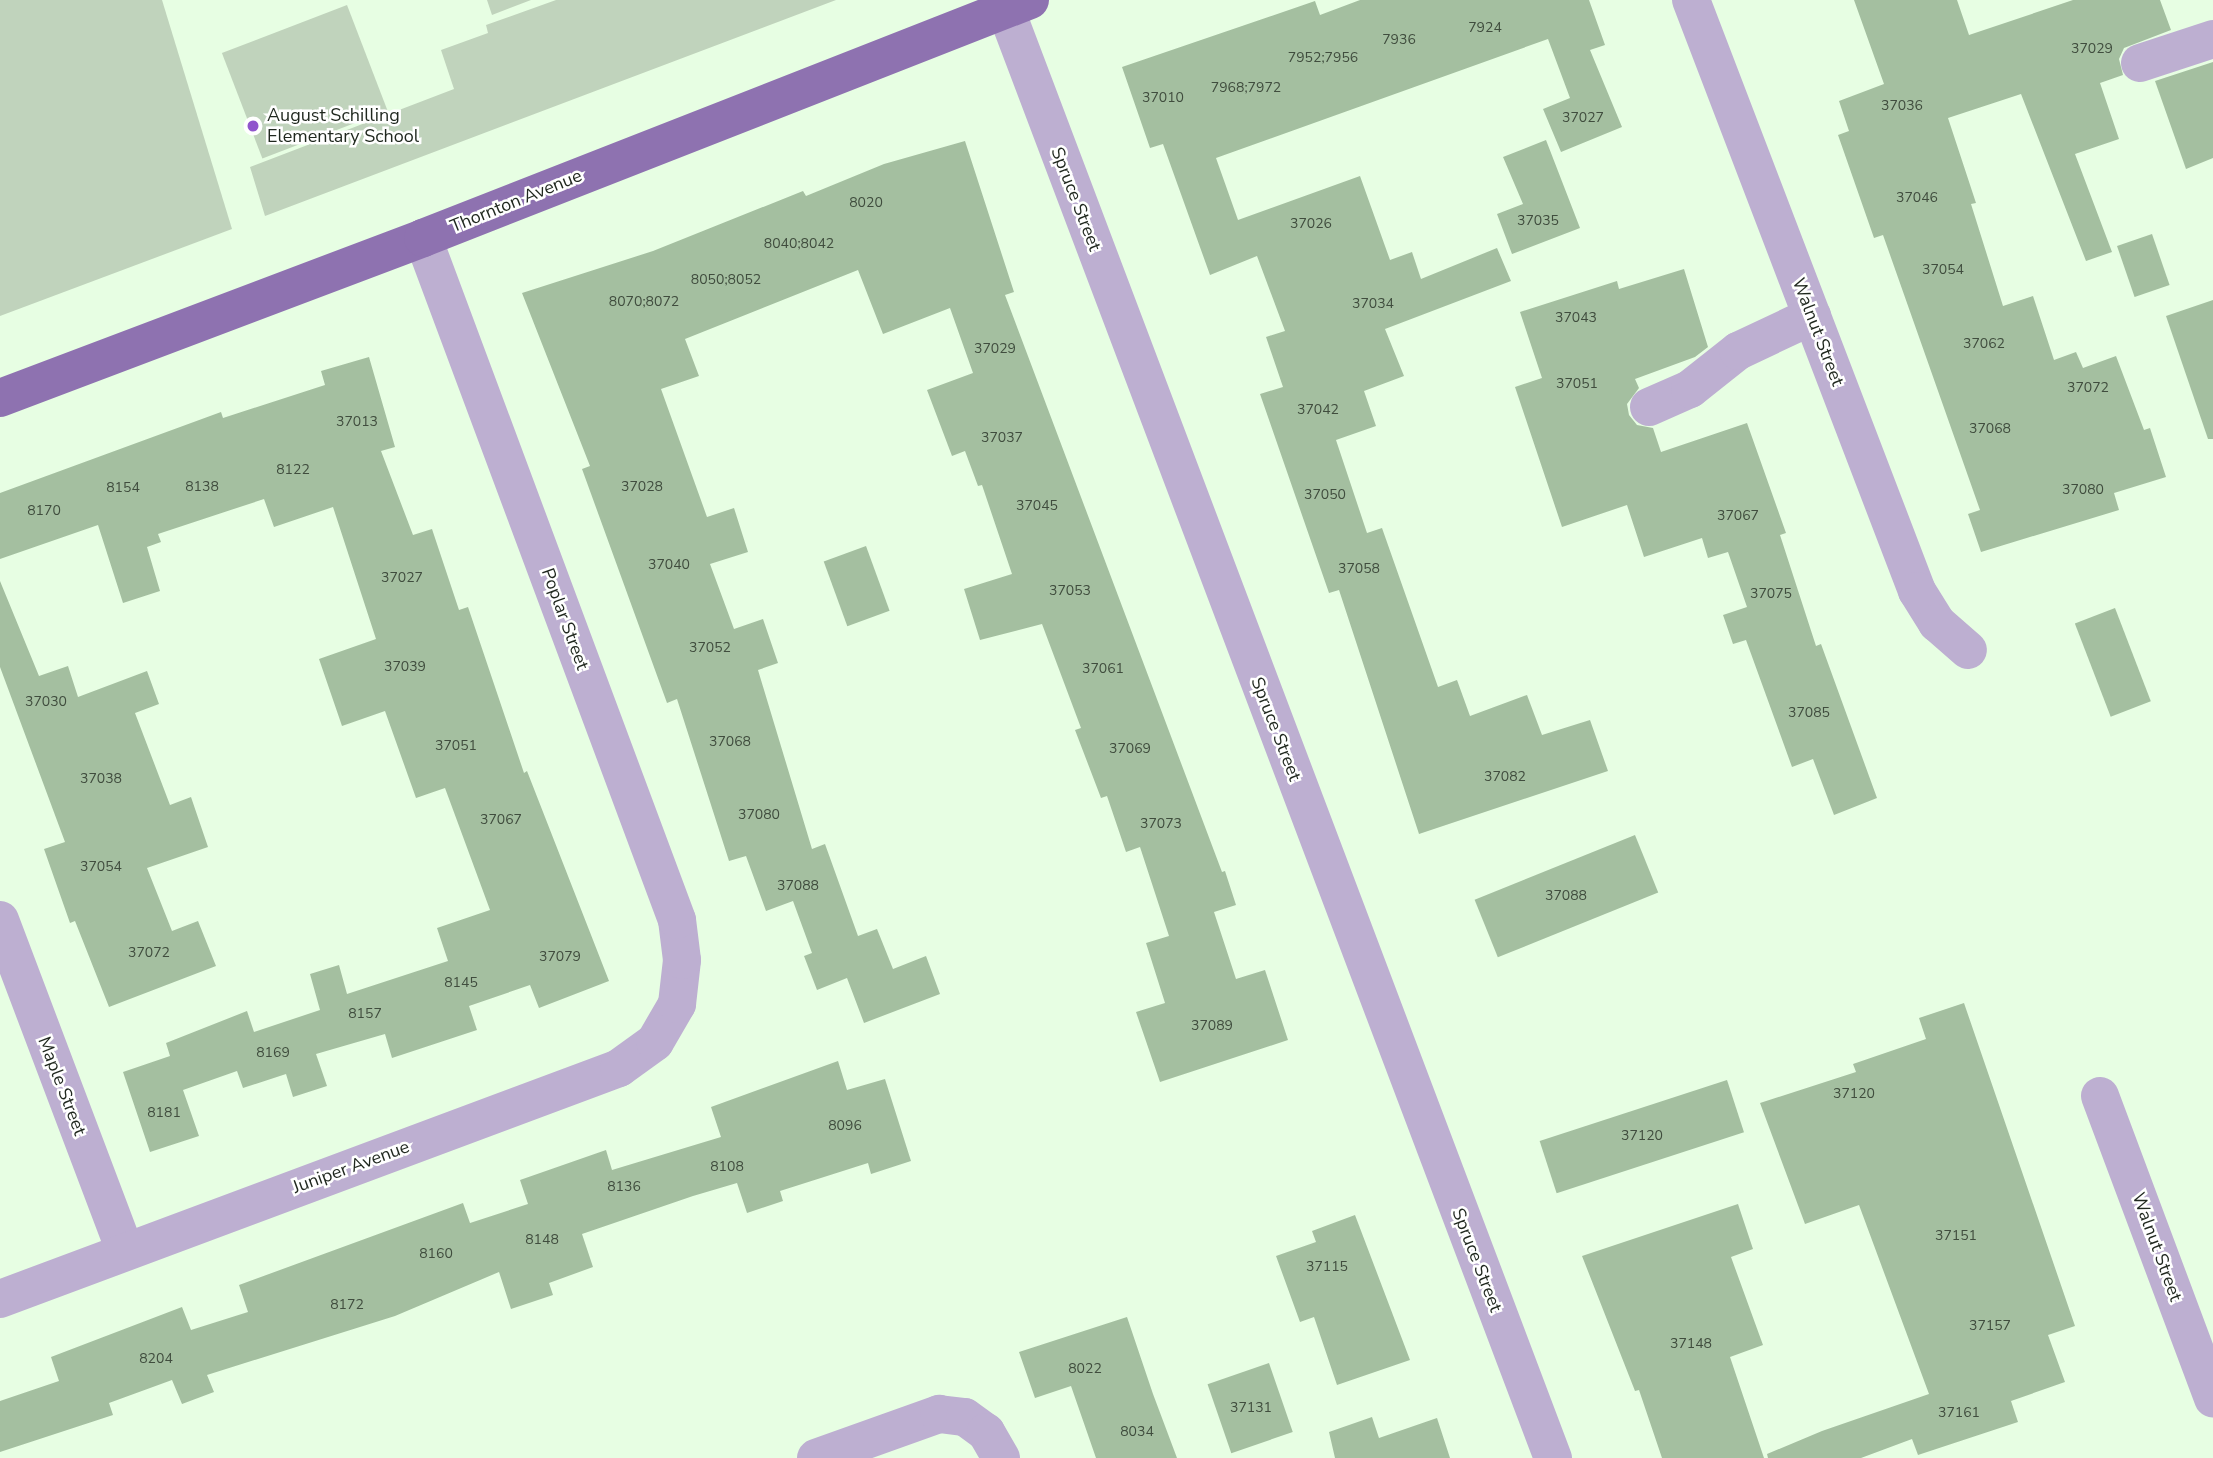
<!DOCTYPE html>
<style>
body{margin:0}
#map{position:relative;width:2213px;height:1458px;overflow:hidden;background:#e7fee3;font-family:"Nunito Sans",sans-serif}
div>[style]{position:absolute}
.green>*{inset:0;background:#c0d3bc;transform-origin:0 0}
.building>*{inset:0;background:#a4bfa0;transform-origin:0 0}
.minor>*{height:38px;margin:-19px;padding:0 19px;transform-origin:19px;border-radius:19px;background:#bdafd1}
.major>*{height:38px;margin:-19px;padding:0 19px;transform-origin:19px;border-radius:19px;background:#8e72b0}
.dots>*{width:19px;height:19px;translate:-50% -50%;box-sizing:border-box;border:4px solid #fff;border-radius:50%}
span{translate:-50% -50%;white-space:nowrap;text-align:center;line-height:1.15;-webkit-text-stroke:5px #fff;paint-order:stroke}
.number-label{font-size:14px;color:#404d3e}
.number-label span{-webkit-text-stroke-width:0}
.poi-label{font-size:18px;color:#1f271e}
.left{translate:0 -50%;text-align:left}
.street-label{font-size:18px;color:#1f271e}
</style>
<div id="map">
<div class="green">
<i style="clip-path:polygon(0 0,162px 0,232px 229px,0 316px)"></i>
<i style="clip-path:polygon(487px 0,531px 0,492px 15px)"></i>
<i style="clip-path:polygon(556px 0,836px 0,265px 216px,250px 167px,454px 89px,441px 50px,488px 33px,486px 25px)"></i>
<i style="left:347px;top:5px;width:113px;height:134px;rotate:69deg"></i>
</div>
<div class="building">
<i style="clip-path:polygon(1360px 0,1589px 0,1605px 45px,1590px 50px,1622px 127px,1561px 152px,1543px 109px,1570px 98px,1548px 39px,1216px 158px,1238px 220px,1360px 176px,1390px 260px,1412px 252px,1421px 279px,1497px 248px,1511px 281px,1385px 329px,1404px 376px,1364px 391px,1376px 426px,1336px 440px,1367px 533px,1382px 528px,1438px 687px,1457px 680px,1470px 716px,1527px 695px,1542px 735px,1590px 720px,1608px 771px,1419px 834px,1339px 590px,1329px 593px,1260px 394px,1283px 387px,1266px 337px,1285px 331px,1257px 256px,1210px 275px,1163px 144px,1150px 148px,1122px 67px,1315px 1px,1320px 15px)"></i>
<i style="clip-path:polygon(1854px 0,1957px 0,1969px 35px,2073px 0,2160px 0,2171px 30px,2124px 48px,2119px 59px,2123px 75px,2100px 83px,2119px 139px,2075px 154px,2112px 252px,2086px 261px,2021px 94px,1948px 118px,1976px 203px,1971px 204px,2003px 306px,2033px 296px,2054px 360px,2076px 352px,2083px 368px,2116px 356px,2144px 430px,2150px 428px,2166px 477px,2114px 493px,2119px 510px,1981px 552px,1968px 514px,1980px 510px,1883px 235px,1874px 238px,1838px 135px,1849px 131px,1839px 101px,1884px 84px)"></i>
<i style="clip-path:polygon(2213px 62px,2213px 158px,2186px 169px,2155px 81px)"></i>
<i style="clip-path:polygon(1546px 140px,1580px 228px,1512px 254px,1497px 214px,1523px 204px,1503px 157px)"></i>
<i style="clip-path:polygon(965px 141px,1014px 292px,1005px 295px,1222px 872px,1225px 871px,1236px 905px,1214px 912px,1236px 979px,1265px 970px,1288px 1040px,1160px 1082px,1136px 1012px,1165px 1003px,1146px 943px,1169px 936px,1140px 847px,1126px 852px,1107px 796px,1101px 798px,1075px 730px,1081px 728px,1042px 624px,980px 640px,964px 589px,1012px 574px,982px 485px,978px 486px,965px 451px,952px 456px,927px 390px,973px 373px,950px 308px,883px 334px,858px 270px,685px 339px,699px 376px,661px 389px,707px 517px,734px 508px,748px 552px,710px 564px,734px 629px,763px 619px,778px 663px,758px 670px,812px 849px,825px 844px,858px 936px,877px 929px,893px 969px,926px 956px,940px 994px,864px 1023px,847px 978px,817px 990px,804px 956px,812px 953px,793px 901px,766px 911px,746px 856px,729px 861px,677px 699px,667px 703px,582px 469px,590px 466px,522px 293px,653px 251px,803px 191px,806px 196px,884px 164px)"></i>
<i style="left:2152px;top:234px;width:54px;height:37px;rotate:71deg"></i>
<i style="clip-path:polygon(1684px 269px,1708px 347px,1695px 357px,1635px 379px,1639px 388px,1627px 404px,1629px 415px,1637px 425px,1653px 428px,1661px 452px,1747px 423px,1786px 533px,1780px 535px,1816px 646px,1821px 644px,1877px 798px,1834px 815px,1813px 759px,1792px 767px,1746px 640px,1733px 644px,1723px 615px,1747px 607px,1728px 552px,1708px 558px,1702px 538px,1644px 557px,1627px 505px,1562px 527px,1515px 387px,1542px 378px,1520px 312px,1617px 281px,1619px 289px)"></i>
<i style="clip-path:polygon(2213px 300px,2213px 439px,2208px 439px,2166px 316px)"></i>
<i style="clip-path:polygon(369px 357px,395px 447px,381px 451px,413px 535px,432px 529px,459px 610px,468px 607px,524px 773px,527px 771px,609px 981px,539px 1008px,530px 985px,469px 1006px,477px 1030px,392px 1058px,385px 1034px,316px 1054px,327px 1086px,293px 1097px,286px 1074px,243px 1088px,237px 1071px,183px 1090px,199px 1136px,150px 1152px,123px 1072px,170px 1056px,166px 1043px,247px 1011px,254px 1032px,320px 1010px,310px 974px,339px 965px,347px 994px,448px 961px,437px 928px,490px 910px,445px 788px,416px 798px,385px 711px,342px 726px,319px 659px,376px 639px,333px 507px,274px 527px,264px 499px,158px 534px,161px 542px,147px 547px,160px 591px,123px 603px,98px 525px,0 559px,0 493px,221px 412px,223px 418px,325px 385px,321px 371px)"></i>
<i style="left:866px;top:546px;width:69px;height:45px;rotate:70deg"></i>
<i style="clip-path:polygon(0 581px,39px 676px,68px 666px,78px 697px,147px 671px,159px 704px,135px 713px,170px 805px,191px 797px,208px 847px,147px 868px,172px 931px,198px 921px,216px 966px,109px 1007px,75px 921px,70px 923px,44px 849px,65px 842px,0 667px)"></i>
<i style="left:2115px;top:608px;width:100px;height:43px;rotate:69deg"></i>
<i style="left:1635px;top:835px;width:62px;height:173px;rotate:68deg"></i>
<i style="clip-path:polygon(1964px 1003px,2075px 1326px,2048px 1335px,2065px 1382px,2011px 1401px,2018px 1422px,1918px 1455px,1912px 1439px,1861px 1458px,1768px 1458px,1767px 1454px,1822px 1431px,1929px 1394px,1859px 1205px,1805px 1224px,1760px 1103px,1856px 1072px,1853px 1064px,1926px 1039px,1919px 1018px)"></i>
<i style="clip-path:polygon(838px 1061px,847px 1090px,885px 1079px,911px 1161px,871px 1174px,868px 1163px,780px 1191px,783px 1201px,747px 1213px,737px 1183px,693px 1196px,582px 1234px,593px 1267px,549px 1283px,553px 1295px,511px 1309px,499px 1272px,395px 1316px,207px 1375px,214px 1392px,182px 1404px,172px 1380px,109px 1403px,113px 1415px,0 1452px,0 1401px,59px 1381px,51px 1357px,182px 1307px,191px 1330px,248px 1312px,239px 1285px,463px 1203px,470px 1223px,528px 1204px,520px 1180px,606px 1150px,612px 1170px,721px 1137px,711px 1107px)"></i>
<i style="left:1727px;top:1080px;width:55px;height:197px;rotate:72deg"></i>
<i style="clip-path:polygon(1738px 1204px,1753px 1249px,1731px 1257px,1763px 1345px,1730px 1357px,1764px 1458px,1662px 1458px,1639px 1390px,1635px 1391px,1582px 1256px)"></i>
<i style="clip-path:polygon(1355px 1215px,1410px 1360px,1337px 1385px,1314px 1317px,1300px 1322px,1276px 1256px,1316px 1242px,1312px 1231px)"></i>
<i style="clip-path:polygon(1127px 1317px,1153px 1394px,1177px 1458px,1096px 1458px,1071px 1386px,1035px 1398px,1019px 1352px)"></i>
<i style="left:1269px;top:1363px;width:73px;height:65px;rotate:71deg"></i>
<i style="clip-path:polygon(1372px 1417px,1379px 1438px,1437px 1418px,1450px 1458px,1335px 1458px,1329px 1432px)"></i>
</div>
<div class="minor">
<i style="left:1002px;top:0;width:1559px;rotate:69.3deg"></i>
<i style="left:1691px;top:0;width:633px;rotate:69.07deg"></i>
<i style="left:1917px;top:591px;width:38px;rotate:58deg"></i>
<i style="left:1937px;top:623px;width:41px;rotate:41.1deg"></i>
<i style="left:2140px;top:63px;width:77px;rotate:-18.2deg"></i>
<i style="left:1649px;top:407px;width:45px;rotate:-23.7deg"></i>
<i style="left:1690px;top:389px;width:61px;rotate:-38.4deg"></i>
<i style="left:1738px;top:351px;width:82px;rotate:-25.3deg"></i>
<i style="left:0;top:920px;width:354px;rotate:69.3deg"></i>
<i style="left:2100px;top:1096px;width:323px;rotate:69.5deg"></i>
<i style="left:0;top:1299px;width:661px;rotate:-20.46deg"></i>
<i style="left:619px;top:1068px;width:44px;rotate:-35.8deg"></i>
<i style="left:655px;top:1042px;width:44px;rotate:-59.9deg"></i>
<i style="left:677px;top:1004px;width:44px;rotate:-83.5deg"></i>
<i style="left:682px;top:960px;width:40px;rotate:-97.1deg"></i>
<i style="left:677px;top:920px;width:728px;rotate:-110.43deg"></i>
<i style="left:816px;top:1458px;width:131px;rotate:-19.7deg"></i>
<i style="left:939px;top:1414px;width:26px;rotate:7deg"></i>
<i style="left:965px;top:1417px;width:26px;rotate:36deg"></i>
<i style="left:986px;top:1432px;width:30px;rotate:60deg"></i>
</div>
<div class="major">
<i style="left:0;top:398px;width:452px;rotate:-20.7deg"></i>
<i style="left:423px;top:238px;width:652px;rotate:-21.41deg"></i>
</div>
<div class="dots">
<i style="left:253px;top:126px;background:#9055cc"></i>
</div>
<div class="number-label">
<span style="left:1485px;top:28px">7924</span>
<span style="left:1399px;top:40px">7936</span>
<span style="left:2092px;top:49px">37029</span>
<span style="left:1323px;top:58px">7952;7956</span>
<span style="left:1246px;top:88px">7968;7972</span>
<span style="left:1163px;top:98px">37010</span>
<span style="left:1902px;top:106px">37036</span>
<span style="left:1583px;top:118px">37027</span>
<span style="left:1917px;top:198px">37046</span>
<span style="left:866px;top:203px">8020</span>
<span style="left:1538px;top:221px">37035</span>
<span style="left:1311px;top:224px">37026</span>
<span style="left:799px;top:244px">8040;8042</span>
<span style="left:1943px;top:270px">37054</span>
<span style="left:726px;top:280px">8050;8052</span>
<span style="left:644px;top:302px">8070;8072</span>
<span style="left:1373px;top:304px">37034</span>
<span style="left:1576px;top:318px">37043</span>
<span style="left:1984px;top:344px">37062</span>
<span style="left:995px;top:349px">37029</span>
<span style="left:1577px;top:384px">37051</span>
<span style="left:2088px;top:388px">37072</span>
<span style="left:1318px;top:410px">37042</span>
<span style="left:357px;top:422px">37013</span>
<span style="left:1990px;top:429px">37068</span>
<span style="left:1002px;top:438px">37037</span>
<span style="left:293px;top:470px">8122</span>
<span style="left:202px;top:487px">8138</span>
<span style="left:642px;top:487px">37028</span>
<span style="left:123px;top:488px">8154</span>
<span style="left:2083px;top:490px">37080</span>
<span style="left:1325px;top:495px">37050</span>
<span style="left:1037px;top:506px">37045</span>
<span style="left:44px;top:511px">8170</span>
<span style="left:1738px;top:516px">37067</span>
<span style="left:669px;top:565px">37040</span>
<span style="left:1359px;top:569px">37058</span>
<span style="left:402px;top:578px">37027</span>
<span style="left:1070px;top:591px">37053</span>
<span style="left:1771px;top:594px">37075</span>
<span style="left:710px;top:648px">37052</span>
<span style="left:405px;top:667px">37039</span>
<span style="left:1103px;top:669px">37061</span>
<span style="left:46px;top:702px">37030</span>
<span style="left:1809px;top:713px">37085</span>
<span style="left:730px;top:742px">37068</span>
<span style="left:456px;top:746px">37051</span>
<span style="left:1130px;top:749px">37069</span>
<span style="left:1505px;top:777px">37082</span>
<span style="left:101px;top:779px">37038</span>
<span style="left:759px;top:815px">37080</span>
<span style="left:501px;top:820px">37067</span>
<span style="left:1161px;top:824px">37073</span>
<span style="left:101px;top:867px">37054</span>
<span style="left:798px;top:886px">37088</span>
<span style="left:1566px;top:896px">37088</span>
<span style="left:149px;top:953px">37072</span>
<span style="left:560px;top:957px">37079</span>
<span style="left:461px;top:983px">8145</span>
<span style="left:365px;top:1014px">8157</span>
<span style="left:1212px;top:1026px">37089</span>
<span style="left:273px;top:1053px">8169</span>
<span style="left:1854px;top:1094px">37120</span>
<span style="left:164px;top:1113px">8181</span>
<span style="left:845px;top:1126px">8096</span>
<span style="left:1642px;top:1136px">37120</span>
<span style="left:727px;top:1167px">8108</span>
<span style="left:624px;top:1187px">8136</span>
<span style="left:1956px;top:1236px">37151</span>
<span style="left:542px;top:1240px">8148</span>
<span style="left:436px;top:1254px">8160</span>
<span style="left:1327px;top:1267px">37115</span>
<span style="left:347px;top:1305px">8172</span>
<span style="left:1990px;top:1326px">37157</span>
<span style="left:1691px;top:1344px">37148</span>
<span style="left:156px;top:1359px">8204</span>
<span style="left:1085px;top:1369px">8022</span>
<span style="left:1251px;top:1408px">37131</span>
<span style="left:1959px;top:1413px">37161</span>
<span style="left:1137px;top:1432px">8034</span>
</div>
<div class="poi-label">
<span class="left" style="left:267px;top:126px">August Schilling<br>Elementary School</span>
</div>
<div class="street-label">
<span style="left:1076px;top:199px;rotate:69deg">Spruce Street</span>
<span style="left:516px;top:201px;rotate:-22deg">Thornton Avenue</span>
<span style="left:1818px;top:332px;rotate:69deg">Walnut Street</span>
<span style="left:565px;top:619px;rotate:70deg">Poplar Street</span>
<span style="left:1276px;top:729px;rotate:69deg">Spruce Street</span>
<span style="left:62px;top:1086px;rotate:69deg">Maple Street</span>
<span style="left:351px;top:1167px;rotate:-20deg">Juniper Avenue</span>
<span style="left:2157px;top:1247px;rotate:70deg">Walnut Street</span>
<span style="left:1477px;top:1260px;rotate:69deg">Spruce Street</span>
</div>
</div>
